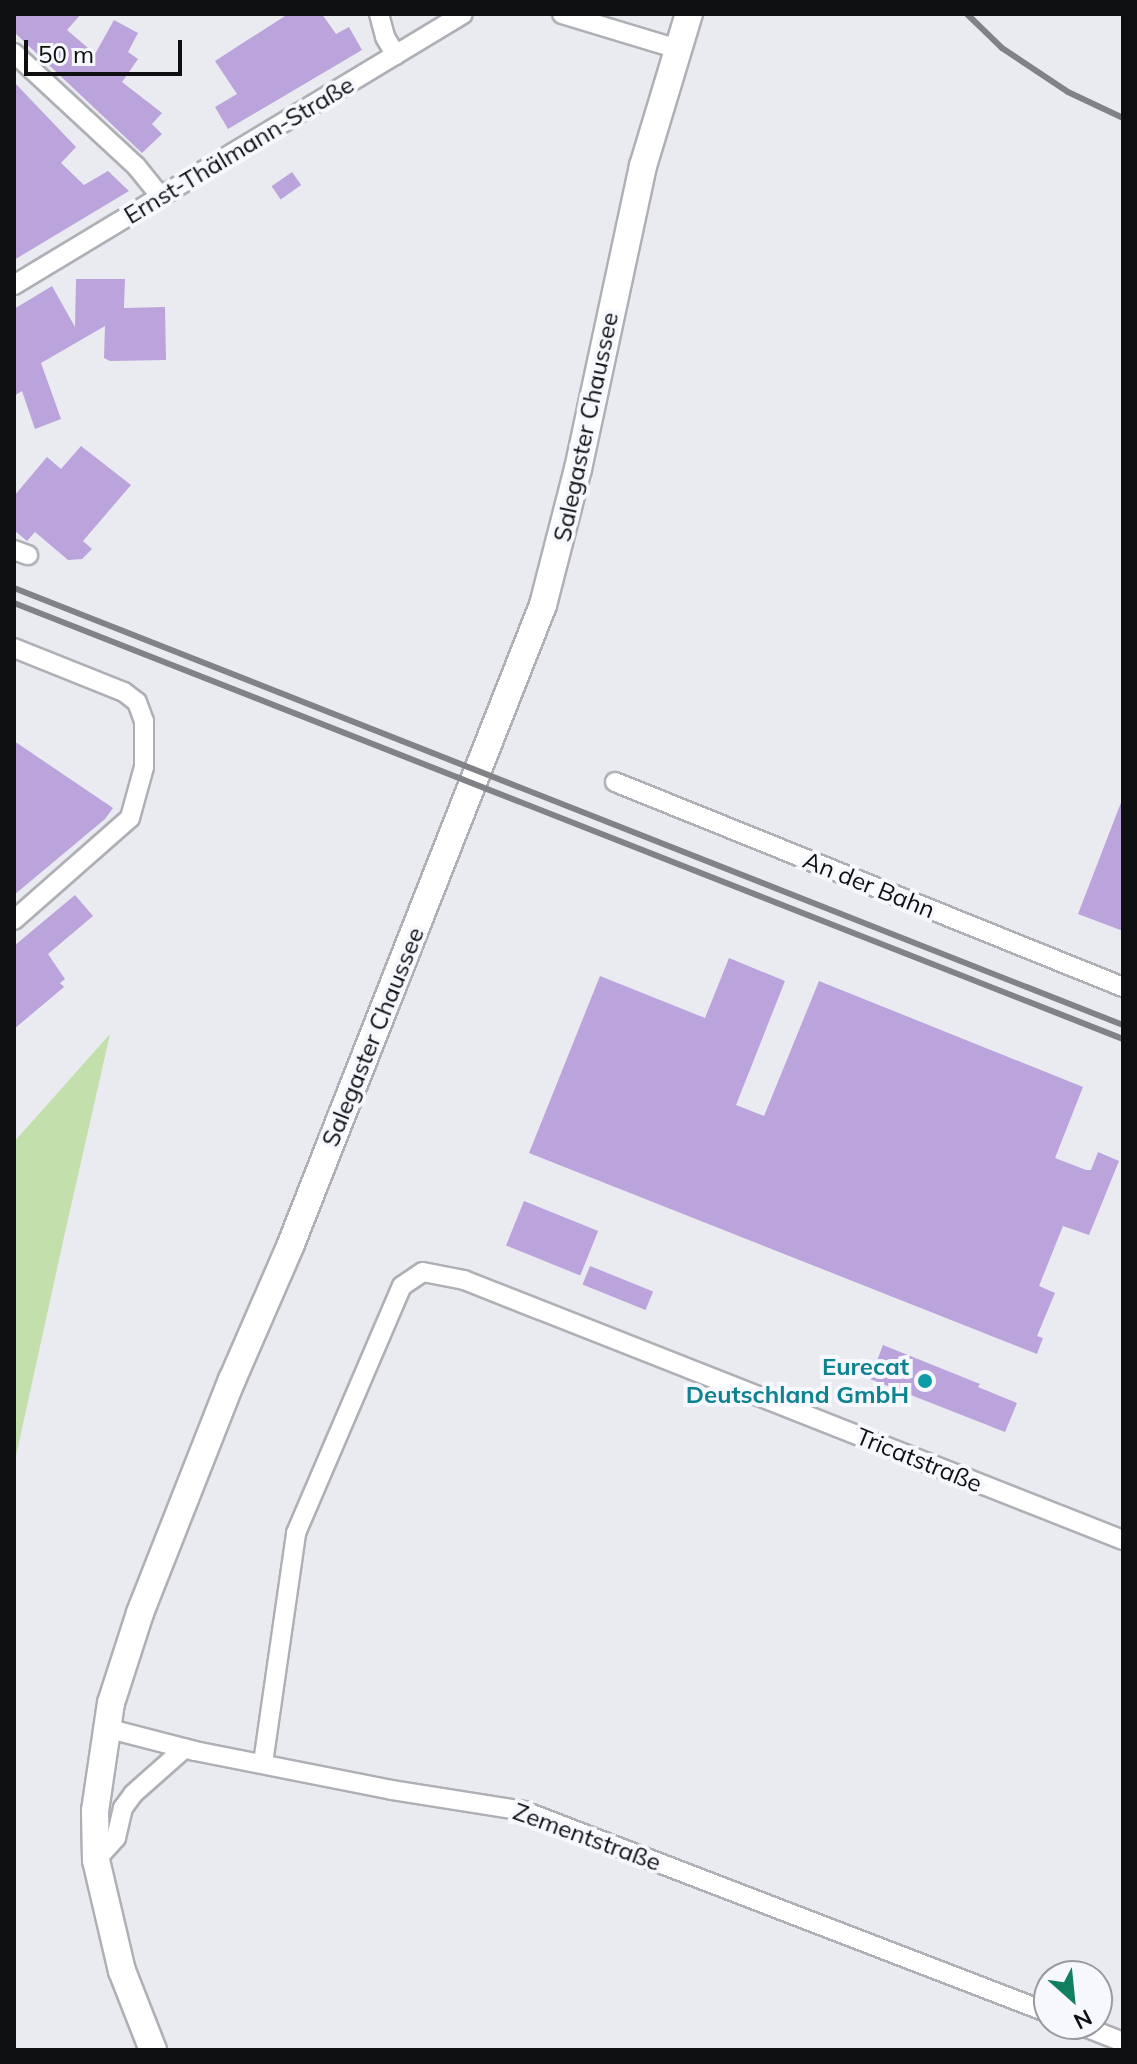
<!DOCTYPE html>
<meta charset="utf-8">
<style>
body{margin:0}
#map{position:relative;width:1137px;height:2064px;overflow:hidden;background:#e9ebf0;font-family:Mulish,sans-serif}
div>[style]{position:absolute}
.green>*{inset:0;background:#c3dfab}
.building>*{inset:0;background:#bba3dc;transform-origin:0 0}
.roads{filter:drop-shadow(2px 0 #aeb0b5) drop-shadow(-2px 0 #aeb0b5) drop-shadow(0 2px #aeb0b5) drop-shadow(0 -2px #aeb0b5)}
.street>*{height:18px;margin:-9px;padding:0 9px;transform-origin:9px;border-radius:9px;background:#fff}
.secondary>*{height:26px;margin:-13px;padding:0 13px;transform-origin:13px;border-radius:13px;background:#fff}
.rail>*{height:6px;margin:-3px;padding:0 3px;transform-origin:3px;border-radius:3px;background:#808285}
.dots>*{width:22px;height:22px;translate:-50% -50%;box-sizing:border-box;border:4px solid #f6f8fd;border-radius:50%}
span{translate:-50% -50%;white-space:nowrap;text-align:center;line-height:1.15;-webkit-text-stroke:8px #f6f8fd;paint-order:stroke}
.street-label{font-size:24px;color:#0e0f10}
.culture-label{font-size:24px;color:#0d838f;font-weight:700}
.right{translate:-100% -50%;text-align:right}
.frame{position:absolute;inset:0;border:16px solid #0e0f10;pointer-events:none}
.north{position:absolute;left:1033px;top:1960px;width:80px;height:80px;box-sizing:border-box;background:#f6f8fd;border:2px solid #999b9e;border-radius:50%;rotate:153deg;font-size:22px;font-weight:700;line-height:32px;text-align:center;color:#0e0f10}
.north::after{content:'';display:block;margin:auto;width:28px;height:36px;background:#10805e;clip-path:polygon(50% 0,100% 100%,50% 72%,0 100%)}
.scale{position:absolute;left:24px;top:40px;width:158px;height:36px;box-sizing:border-box;border:4px solid #0e0f10;border-top:0;padding-left:10px;font-size:24px;line-height:28px;white-space:nowrap;color:#0e0f10;-webkit-text-stroke:6px #f6f8fd;paint-order:stroke}
</style>
<div id="map">
<div class="green">
<i style="clip-path:polygon(110px 1034px,64px 1237px,14px 1465px,14px 1142px)"></i>
</div>
<div class="building">
<i style="clip-path:polygon(14px 14px,81px 14px,67px 30px,95px 54px,114px 20px,138px 33px,128px 52px,138px 59px,122px 82px,162px 113px,152px 124px,162px 134px,142px 153px,14px 32px)"></i>
<i style="clip-path:polygon(288px 14px,322px 14px,336px 34px,349px 27px,362px 50px,228px 129px,215px 107px,237px 94px,215px 61px)"></i>
<i style="clip-path:polygon(14px 82px,76px 147px,61px 163px,84px 185px,108px 171px,129px 191px,14px 260px)"></i>
<i style="left:292px;top:172px;width:16px;height:25px;rotate:55deg"></i>
<i style="clip-path:polygon(76px 279px,125px 279px,124px 308px,165px 307px,166px 360px,110px 361px,104px 358px,105px 326px,41px 363px,61px 419px,35px 429px,22px 391px,14px 396px,14px 309px,52px 286px,75px 327px)"></i>
<i style="clip-path:polygon(81px 446px,131px 485px,83px 541px,92px 549px,82px 559px,68px 560px,35px 532px,27px 541px,14px 530px,14px 496px,47px 457px,61px 469px)"></i>
<i style="clip-path:polygon(14px 741px,113px 808px,105px 819px,14px 895px)"></i>
<i style="clip-path:polygon(1122px 800px,1123px 801px,1123px 931px,1078px 914px)"></i>
<i style="clip-path:polygon(75px 895px,93px 916px,48px 954px,65px 979px,60px 983px,64px 987px,14px 1029px,14px 946px)"></i>
<i style="clip-path:polygon(729px 958px,785px 981px,736px 1105px,764px 1116px,819px 981px,1083px 1087px,1055px 1158px,1086px 1170px,1091px 1170px,1098px 1152px,1119px 1161px,1089px 1235px,1063px 1226px,1039px 1286px,1055px 1293px,1037px 1336px,1043px 1338px,1037px 1354px,529px 1153px,600px 976px,705px 1018px)"></i>
<i style="left:524px;top:1201px;width:80px;height:48px;rotate:22deg"></i>
<i style="left:590px;top:1266px;width:68px;height:20px;rotate:22deg"></i>
<i style="clip-path:polygon(883px 1345px,980px 1384px,978px 1387px,1017px 1403px,1005px 1432px,870px 1379px)"></i>
</div>
<div class="roads">
<div class="street">
<i style="left:379px;top:14px;width:24px;rotate:75deg"></i>
<i style="left:385px;top:37px;width:21px;rotate:59deg"></i>
<i style="left:562px;top:14px;width:121px;rotate:16.8deg"></i>
<i style="left:14px;top:53px;width:166px;rotate:42.8deg"></i>
<i style="left:136px;top:166px;width:40px;rotate:51deg"></i>
<i style="left:14px;top:285px;width:524px;rotate:-31.11deg"></i>
<i style="left:14px;top:550px;width:15px;rotate:20deg"></i>
<i style="left:14px;top:648px;width:118px;rotate:21.8deg"></i>
<i style="left:124px;top:692px;width:16px;rotate:38deg"></i>
<i style="left:137px;top:702px;width:20px;rotate:70deg"></i>
<i style="left:144px;top:721px;width:46px;rotate:90deg"></i>
<i style="left:144px;top:767px;width:53px;rotate:105.4deg"></i>
<i style="left:130px;top:818px;width:154px;rotate:138.7deg"></i>
<i style="left:615px;top:782px;width:548px;rotate:21.98deg"></i>
<i style="left:106px;top:1728px;width:92px;rotate:14.5deg"></i>
<i style="left:195px;top:1751px;width:201px;rotate:11.2deg"></i>
<i style="left:392px;top:1790px;width:134px;rotate:9deg"></i>
<i style="left:524px;top:1811px;width:563px;rotate:21.04deg"></i>
<i style="left:263px;top:1763px;width:232px;rotate:-81.8deg"></i>
<i style="left:296px;top:1533px;width:269px;rotate:-66.8deg"></i>
<i style="left:402px;top:1286px;width:25px;rotate:-34deg"></i>
<i style="left:423px;top:1272px;width:42px;rotate:11deg"></i>
<i style="left:464px;top:1280px;width:708px;rotate:21.53deg"></i>
<i style="left:96px;top:1860px;width:30px;rotate:-48deg"></i>
<i style="left:116px;top:1838px;width:31px;rotate:-77deg"></i>
<i style="left:123px;top:1808px;width:17px;rotate:-54deg"></i>
<i style="left:133px;top:1794px;width:69px;rotate:-41.5deg"></i>
<i style="left:1077px;top:2024px;width:49px;rotate:21.4deg"></i>
</div>
<div class="secondary">
<i style="left:153px;top:2050px;width:85px;rotate:-111.4deg"></i>
<i style="left:122px;top:1971px;width:114px;rotate:-103.2deg"></i>
<i style="left:96px;top:1860px;width:49px;rotate:-91.2deg"></i>
<i style="left:95px;top:1811px;width:109px;rotate:-81.6deg"></i>
<i style="left:111px;top:1703px;width:95px;rotate:-72.1deg"></i>
<i style="left:140px;top:1613px;width:251px;rotate:-68.5deg"></i>
<i style="left:232px;top:1380px;width:148px;rotate:-66.5deg"></i>
<i style="left:291px;top:1244px;width:687px;rotate:-68.48deg"></i>
<i style="left:543px;top:605px;width:140px;rotate:-75.6deg"></i>
<i style="left:578px;top:469px;width:310px;rotate:-77.9deg"></i>
<i style="left:643px;top:166px;width:159px;rotate:-73.2deg"></i>
</div>
</div>
<div class="rail">
<i style="left:967px;top:14px;width:49px;rotate:44.2deg"></i>
<i style="left:1002px;top:48px;width:79px;rotate:33.7deg"></i>
<i style="left:1068px;top:92px;width:61px;rotate:25.3deg"></i>
<i style="left:14px;top:588px;width:1192px;rotate:21.51deg"></i>
<i style="left:14px;top:603px;width:1192px;rotate:21.46deg"></i>
</div>
<div class="dots">
<i style="left:925px;top:1381px;background:#0f9aa8"></i>
</div>
<div class="street-label">
<span style="left:239px;top:150px;rotate:-31deg">Ernst-Thälmann-Straße</span>
<span style="left:586px;top:427px;rotate:-78deg">Salegaster Chaussee</span>
<span style="left:869px;top:885px;rotate:22deg">An der Bahn</span>
<span style="left:373px;top:1037px;rotate:-68deg">Salegaster Chaussee</span>
<span style="left:919px;top:1460px;rotate:22deg">Tricatstraße</span>
<span style="left:587px;top:1837px;rotate:20deg">Zementstraße</span>
</div>
<div class="culture-label">
<span class="right" style="left:909px;top:1381px">Eurecat<br>Deutschland GmbH</span>
</div>
<div class="frame"></div>
<div class="north">N</div>
<div class="scale">50 m</div>
</div>
